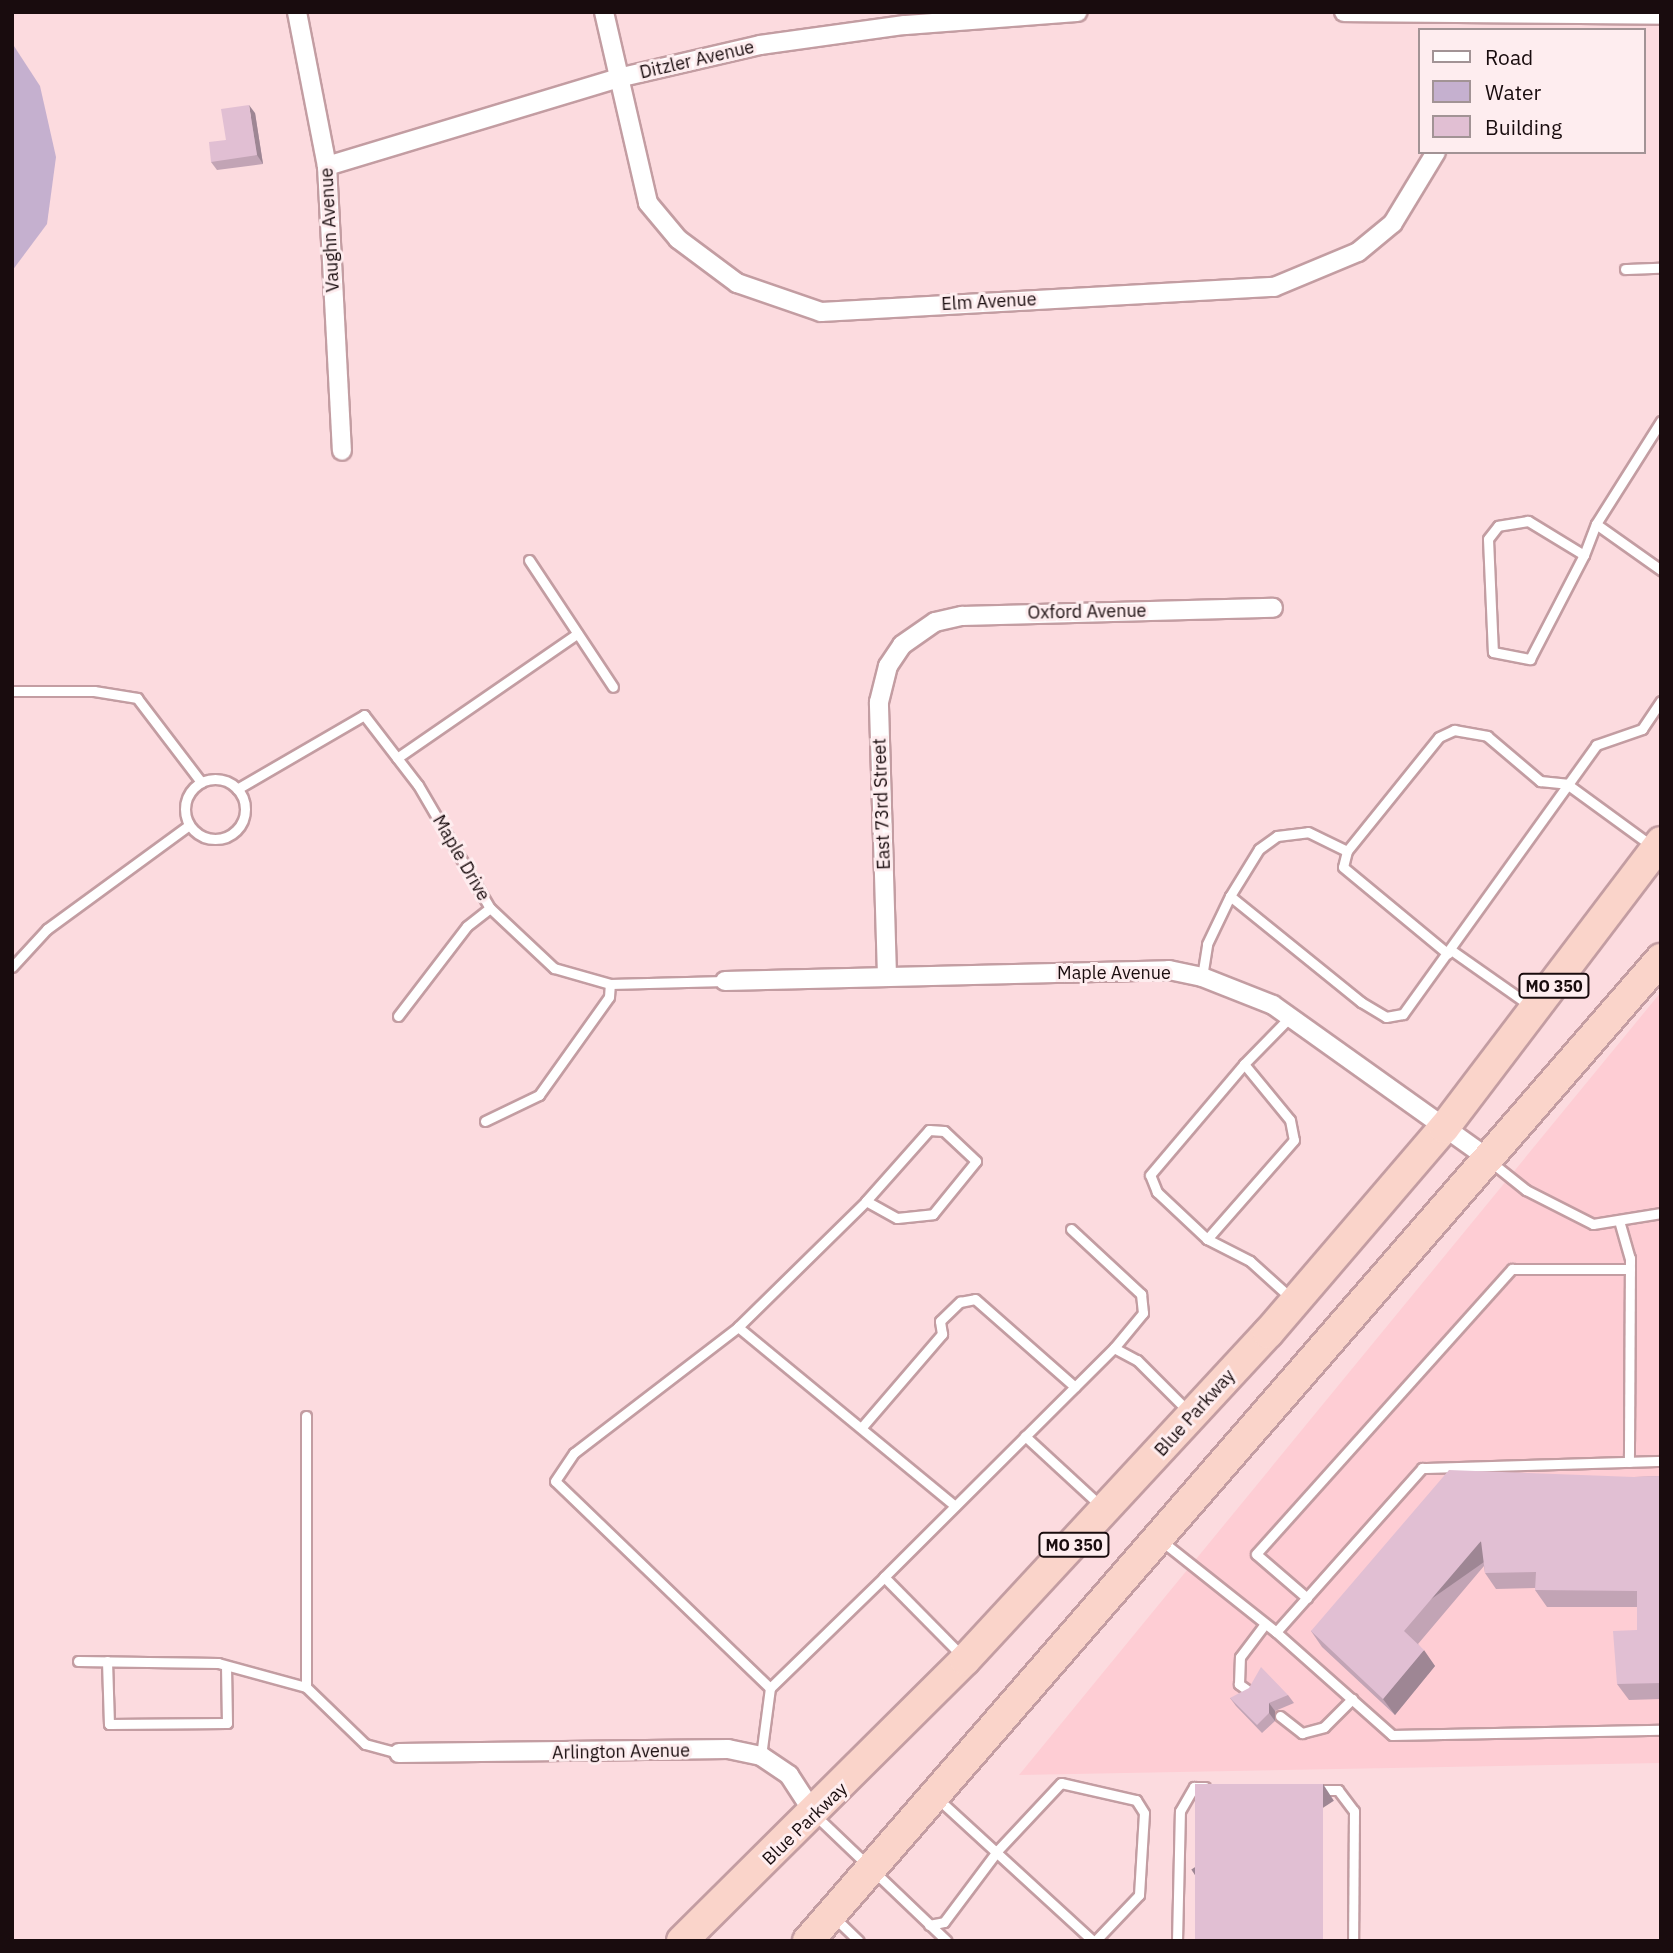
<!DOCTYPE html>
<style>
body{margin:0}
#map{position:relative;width:1673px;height:1953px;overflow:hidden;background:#fcdbdf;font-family:"IBM Plex Sans",sans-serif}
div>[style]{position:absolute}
.built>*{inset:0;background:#fecdd4}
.water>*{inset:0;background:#c5b0cf}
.roads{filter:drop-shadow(2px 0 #c39da2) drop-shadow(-2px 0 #c39da2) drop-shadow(0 2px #c39da2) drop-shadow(0 -2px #c39da2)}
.service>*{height:9px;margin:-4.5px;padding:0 4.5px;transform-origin:4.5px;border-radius:4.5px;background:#fff}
.service>.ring{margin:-4.5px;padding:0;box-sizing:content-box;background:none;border:9px solid #fff;border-radius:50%}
.minor>*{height:18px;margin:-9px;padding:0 9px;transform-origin:9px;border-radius:9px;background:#fff}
.trunk>*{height:30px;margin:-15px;padding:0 15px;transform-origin:15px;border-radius:15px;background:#fad4ca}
.wall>*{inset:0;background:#c2a4b5}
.shaded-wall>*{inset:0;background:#9e8694;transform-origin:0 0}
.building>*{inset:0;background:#e1bfd3;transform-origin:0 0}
span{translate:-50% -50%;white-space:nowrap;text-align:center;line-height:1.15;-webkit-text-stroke:6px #feedef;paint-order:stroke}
.shield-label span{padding:2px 5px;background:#feedef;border:2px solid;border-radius:5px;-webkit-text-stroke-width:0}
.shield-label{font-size:16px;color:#190c0e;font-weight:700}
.street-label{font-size:18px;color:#190c0e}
.frame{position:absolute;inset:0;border:14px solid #190c0e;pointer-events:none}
.legend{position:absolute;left:1418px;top:28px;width:228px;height:126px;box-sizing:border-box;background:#feedef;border:2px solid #a29395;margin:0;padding:9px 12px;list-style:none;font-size:21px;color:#190c0e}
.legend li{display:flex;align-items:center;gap:14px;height:35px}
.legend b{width:35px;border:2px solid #a29395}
</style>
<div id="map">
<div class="built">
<i style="clip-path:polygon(1661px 992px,1661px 1763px,1019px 1775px)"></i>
</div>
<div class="water">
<i style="clip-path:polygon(12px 43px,40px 86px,56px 157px,47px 224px,12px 271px)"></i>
</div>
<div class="roads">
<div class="service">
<i style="left:1625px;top:269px;width:36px;rotate:-2deg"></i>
<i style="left:1661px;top:421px;width:122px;rotate:122.3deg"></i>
<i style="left:1596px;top:524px;width:80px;rotate:35.3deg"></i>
<i style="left:1584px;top:555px;width:66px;rotate:-148.7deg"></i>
<i style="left:1528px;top:521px;width:30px;rotate:171deg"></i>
<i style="left:1498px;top:526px;width:16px;rotate:128deg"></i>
<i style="left:1488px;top:539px;width:113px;rotate:87.5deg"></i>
<i style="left:1493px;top:652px;width:38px;rotate:11deg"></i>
<i style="left:1530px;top:659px;width:117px;rotate:-62.6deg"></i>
<i style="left:1584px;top:555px;width:33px;rotate:-69deg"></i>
<i style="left:529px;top:560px;width:152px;rotate:56.5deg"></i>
<i style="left:12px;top:691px;width:82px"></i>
<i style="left:94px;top:691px;width:44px;rotate:9.2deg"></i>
<i style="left:137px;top:698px;width:106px;rotate:52.7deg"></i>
<i style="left:397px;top:758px;width:219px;rotate:-34.6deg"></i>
<i class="ring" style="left:185px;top:779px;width:51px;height:51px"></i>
<i style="left:237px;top:789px;width:147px;rotate:-30.2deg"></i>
<i style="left:364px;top:715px;width:88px;rotate:52.4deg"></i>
<i style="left:418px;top:785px;width:143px;rotate:59.7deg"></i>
<i style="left:490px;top:908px;width:88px;rotate:43.2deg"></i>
<i style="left:554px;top:968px;width:58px;rotate:15.9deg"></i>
<i style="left:610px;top:984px;width:115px;rotate:-1.5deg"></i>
<i style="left:1347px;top:851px;width:16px;rotate:104deg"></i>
<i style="left:1343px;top:867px;width:136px;rotate:39.6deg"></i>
<i style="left:1230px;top:896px;width:55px;rotate:-58.3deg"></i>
<i style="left:1259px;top:849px;width:22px;rotate:-36deg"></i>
<i style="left:1277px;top:836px;width:31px;rotate:-7deg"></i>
<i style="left:1308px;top:832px;width:43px;rotate:26deg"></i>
<i style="left:1347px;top:851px;width:146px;rotate:-51.1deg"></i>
<i style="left:1439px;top:737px;width:17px;rotate:-25deg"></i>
<i style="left:1454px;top:730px;width:34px;rotate:10deg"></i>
<i style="left:1487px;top:736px;width:70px;rotate:40.3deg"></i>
<i style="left:1540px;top:781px;width:27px;rotate:6deg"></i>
<i style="left:1567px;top:784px;width:105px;rotate:36.1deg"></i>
<i style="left:1451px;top:950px;width:99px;rotate:35.1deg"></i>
<i style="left:12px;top:967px;width:52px;rotate:-47.4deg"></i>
<i style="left:47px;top:929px;width:176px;rotate:-36.2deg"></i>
<i style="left:1202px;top:977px;width:33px;rotate:-81deg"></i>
<i style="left:1207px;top:944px;width:53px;rotate:-64.4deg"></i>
<i style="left:1230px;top:896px;width:169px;rotate:39deg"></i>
<i style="left:1361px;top:1002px;width:29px;rotate:31deg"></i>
<i style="left:1386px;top:1017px;width:17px;rotate:-10deg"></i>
<i style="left:1403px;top:1014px;width:331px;rotate:-54.3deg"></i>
<i style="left:1596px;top:745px;width:49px;rotate:-19.2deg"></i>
<i style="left:1642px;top:729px;width:34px;rotate:-56deg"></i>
<i style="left:398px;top:1016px;width:113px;rotate:-52.5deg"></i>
<i style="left:467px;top:926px;width:29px;rotate:-38deg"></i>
<i style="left:1290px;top:1017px;width:66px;rotate:134.4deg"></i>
<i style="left:1244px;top:1064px;width:72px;rotate:50.6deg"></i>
<i style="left:1290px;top:1120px;width:20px;rotate:79deg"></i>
<i style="left:1294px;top:1140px;width:132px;rotate:131.3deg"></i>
<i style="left:1207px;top:1239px;width:48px;rotate:27.1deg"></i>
<i style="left:1250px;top:1261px;width:55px;rotate:42.1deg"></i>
<i style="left:485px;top:1121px;width:60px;rotate:-25.7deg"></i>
<i style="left:539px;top:1095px;width:120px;rotate:-54.5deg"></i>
<i style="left:609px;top:997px;width:13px;rotate:-86deg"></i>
<i style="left:1491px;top:1162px;width:45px;rotate:38.7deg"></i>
<i style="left:1526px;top:1190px;width:75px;rotate:26.9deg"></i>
<i style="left:1593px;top:1224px;width:69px;rotate:-9.2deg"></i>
<i style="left:1620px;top:1224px;width:35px;rotate:74deg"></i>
<i style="left:1630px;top:1258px;width:204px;rotate:90.3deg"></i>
<i style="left:1071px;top:1229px;width:96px;rotate:42.9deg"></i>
<i style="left:1141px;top:1294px;width:19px;rotate:84deg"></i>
<i style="left:1143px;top:1313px;width:45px;rotate:129.6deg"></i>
<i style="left:1207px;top:1239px;width:69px;rotate:-136.8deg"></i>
<i style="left:1157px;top:1192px;width:18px;rotate:-112deg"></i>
<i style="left:1150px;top:1175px;width:145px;rotate:-49.7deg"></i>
<i style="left:738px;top:1327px;width:180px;rotate:-44.5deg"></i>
<i style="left:866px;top:1201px;width:35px;rotate:29deg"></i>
<i style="left:897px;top:1218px;width:36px;rotate:-6deg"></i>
<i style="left:933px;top:1214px;width:68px;rotate:-50.9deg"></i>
<i style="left:976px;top:1161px;width:44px;rotate:-136.8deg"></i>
<i style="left:944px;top:1131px;width:15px;rotate:-176deg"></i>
<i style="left:929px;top:1130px;width:95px;rotate:131.6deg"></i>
<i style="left:306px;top:1416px;width:271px;rotate:90deg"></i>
<i style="left:306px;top:1687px;width:82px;rotate:44deg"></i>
<i style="left:365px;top:1744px;width:35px;rotate:15deg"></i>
<i style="left:862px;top:1427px;width:123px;rotate:-49.3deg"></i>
<i style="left:942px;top:1334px;width:13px;rotate:-99deg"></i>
<i style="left:940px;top:1321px;width:28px;rotate:-44deg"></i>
<i style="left:960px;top:1302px;width:15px;rotate:-11deg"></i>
<i style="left:975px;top:1299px;width:133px;rotate:41.3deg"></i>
<i style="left:1025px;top:1436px;width:105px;rotate:42.7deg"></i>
<i style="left:1163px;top:1542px;width:144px;rotate:38.5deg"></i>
<i style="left:1276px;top:1632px;width:220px;rotate:-48.3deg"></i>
<i style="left:1422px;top:1468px;width:239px;rotate:-1.7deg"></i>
<i style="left:1307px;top:1598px;width:67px;rotate:-139.2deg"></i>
<i style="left:1256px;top:1554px;width:383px;rotate:-48.1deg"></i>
<i style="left:1512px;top:1269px;width:118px"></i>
<i style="left:1276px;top:1632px;width:155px;rotate:41.6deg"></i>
<i style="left:1392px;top:1735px;width:269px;rotate:-1.1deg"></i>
<i style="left:962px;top:1656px;width:111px;rotate:-134.6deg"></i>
<i style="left:884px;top:1577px;width:325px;rotate:-44.9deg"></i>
<i style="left:1114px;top:1348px;width:26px;rotate:28deg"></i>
<i style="left:1137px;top:1360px;width:74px;rotate:45deg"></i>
<i style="left:78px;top:1661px;width:140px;rotate:0.8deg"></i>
<i style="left:218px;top:1663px;width:91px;rotate:15.3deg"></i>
<i style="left:107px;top:1661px;width:63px;rotate:88.2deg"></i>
<i style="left:109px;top:1724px;width:118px;rotate:-0.5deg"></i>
<i style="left:227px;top:1723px;width:57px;rotate:-91deg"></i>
<i style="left:770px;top:1688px;width:298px;rotate:-136.1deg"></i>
<i style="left:555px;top:1481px;width:34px;rotate:-56deg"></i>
<i style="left:574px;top:1453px;width:207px;rotate:-37.5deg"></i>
<i style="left:738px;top:1327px;width:281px;rotate:39.5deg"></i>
<i style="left:1250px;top:1692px;width:14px;rotate:-144deg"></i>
<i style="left:1239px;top:1684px;width:27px;rotate:-88deg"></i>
<i style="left:1240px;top:1657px;width:41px;rotate:-52.9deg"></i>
<i style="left:1280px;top:1716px;width:28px;rotate:38deg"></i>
<i style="left:1302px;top:1733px;width:23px;rotate:-15deg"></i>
<i style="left:1324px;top:1727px;width:40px;rotate:-45deg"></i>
<i style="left:761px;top:1756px;width:69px;rotate:-82.5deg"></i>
<i style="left:770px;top:1688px;width:159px;rotate:-44.2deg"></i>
<i style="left:1317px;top:1790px;width:21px"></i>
<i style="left:1338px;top:1790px;width:26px;rotate:53deg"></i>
<i style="left:1354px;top:1811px;width:130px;rotate:90.4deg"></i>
<i style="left:937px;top:1798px;width:212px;rotate:42.5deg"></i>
<i style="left:815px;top:1815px;width:182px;rotate:43.7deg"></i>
<i style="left:835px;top:1918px;width:33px;rotate:44deg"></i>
<i style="left:929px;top:1925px;width:15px;rotate:-11deg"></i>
<i style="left:944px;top:1922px;width:90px;rotate:-53.1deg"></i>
<i style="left:998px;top:1850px;width:92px;rotate:-46.8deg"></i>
<i style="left:1061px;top:1783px;width:77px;rotate:12.8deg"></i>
<i style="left:1136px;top:1800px;width:15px;rotate:58deg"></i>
<i style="left:1144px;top:1813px;width:82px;rotate:93.5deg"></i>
<i style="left:1139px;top:1895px;width:64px;rotate:133.7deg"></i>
<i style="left:1177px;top:1941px;width:130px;rotate:-88.7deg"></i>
<i style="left:1180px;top:1811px;width:28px;rotate:-60deg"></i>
<i style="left:1194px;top:1787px;width:11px"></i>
</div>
<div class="minor">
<i style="left:297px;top:12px;width:157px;rotate:79deg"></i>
<i style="left:327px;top:166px;width:285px;rotate:87deg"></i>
<i style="left:604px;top:12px;width:196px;rotate:77deg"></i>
<i style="left:648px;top:203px;width:47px;rotate:50.2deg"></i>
<i style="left:678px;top:239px;width:74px;rotate:36.7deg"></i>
<i style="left:737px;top:283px;width:89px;rotate:19deg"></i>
<i style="left:821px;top:312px;width:454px;rotate:-3.2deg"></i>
<i style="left:1274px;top:287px;width:91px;rotate:-22.6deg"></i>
<i style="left:1358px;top:252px;width:45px;rotate:-39.6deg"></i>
<i style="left:1393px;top:223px;width:83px;rotate:-58.8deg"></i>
<i style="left:1344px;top:12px;width:317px;rotate:0.5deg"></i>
<i style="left:327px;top:166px;width:304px;rotate:-16.8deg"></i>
<i style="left:618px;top:78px;width:146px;rotate:-13.1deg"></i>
<i style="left:760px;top:45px;width:146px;rotate:-7.9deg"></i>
<i style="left:905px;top:25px;width:173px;rotate:-4.3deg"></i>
<i style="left:887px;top:976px;width:274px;rotate:-91.7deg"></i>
<i style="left:879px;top:702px;width:37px;rotate:-76deg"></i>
<i style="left:888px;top:666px;width:25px;rotate:-56deg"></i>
<i style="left:902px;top:645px;width:40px;rotate:-34.9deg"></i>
<i style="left:935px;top:622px;width:28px;rotate:-13deg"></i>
<i style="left:962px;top:616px;width:311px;rotate:-1.5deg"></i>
<i style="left:725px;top:981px;width:444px;rotate:-1.4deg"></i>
<i style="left:1169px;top:970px;width:34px;rotate:12deg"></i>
<i style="left:1202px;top:977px;width:76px;rotate:21.5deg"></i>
<i style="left:1273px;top:1005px;width:267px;rotate:35.5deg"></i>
<i style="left:399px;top:1753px;width:329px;rotate:-0.7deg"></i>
<i style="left:728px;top:1749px;width:34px;rotate:12deg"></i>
<i style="left:761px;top:1756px;width:34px;rotate:34deg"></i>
<i style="left:789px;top:1775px;width:48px;rotate:57deg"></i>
</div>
<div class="trunk">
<i style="left:682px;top:1941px;width:399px;rotate:-44.8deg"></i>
<i style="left:965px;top:1660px;width:446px;rotate:-47.2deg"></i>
<i style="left:1268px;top:1333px;width:270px;rotate:-49.4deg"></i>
<i style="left:1444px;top:1128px;width:359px;rotate:-52.8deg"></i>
<i style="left:808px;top:1941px;width:1301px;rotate:-49.02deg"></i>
</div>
</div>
<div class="wall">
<i style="clip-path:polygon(255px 113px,263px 164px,217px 170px,211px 162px,226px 140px)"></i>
<i style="clip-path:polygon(1661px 1476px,1661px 1699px,1629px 1700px,1617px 1684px,1637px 1630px,1637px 1607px,1547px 1607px,1535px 1590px,1535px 1588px,1496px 1589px,1485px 1573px,1484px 1566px,1418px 1644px,1435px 1666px,1395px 1715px,1322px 1647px,1311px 1631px,1634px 1477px)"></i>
<i style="clip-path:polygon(1288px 1695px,1294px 1703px,1275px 1711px,1275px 1721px,1262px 1733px,1236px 1706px,1230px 1698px)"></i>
</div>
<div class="shaded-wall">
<i style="clip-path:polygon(249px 105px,255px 113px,263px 164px,257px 155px)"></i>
<i style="left:1481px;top:1541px;width:19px;height:118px;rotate:55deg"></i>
<i style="clip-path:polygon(1424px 1650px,1435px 1666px,1395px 1715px,1383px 1699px)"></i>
<i style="clip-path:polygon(1269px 1703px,1275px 1711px,1275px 1721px,1269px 1713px)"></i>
<i style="left:1323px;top:1784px;width:20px;height:157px;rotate:57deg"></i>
</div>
<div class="building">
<i style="clip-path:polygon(249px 105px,257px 155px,211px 162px,209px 142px,226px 140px,221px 109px)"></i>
<i style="clip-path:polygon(1449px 1470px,1634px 1477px,1661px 1476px,1661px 1683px,1617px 1684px,1613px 1631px,1637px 1630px,1637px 1591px,1535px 1590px,1536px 1572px,1485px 1573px,1481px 1541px,1404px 1631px,1424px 1650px,1383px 1699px,1311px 1631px)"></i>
<i style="clip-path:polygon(1261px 1667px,1288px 1695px,1269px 1703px,1269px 1713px,1257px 1725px,1230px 1698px,1249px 1688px)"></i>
<i style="left:1195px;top:1784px;width:128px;height:157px"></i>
</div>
<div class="shield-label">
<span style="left:1554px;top:986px">MO 350</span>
<span style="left:1074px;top:1545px">MO 350</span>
</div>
<div class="street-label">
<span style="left:697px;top:60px;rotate:-13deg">Ditzler Avenue</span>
<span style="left:330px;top:230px;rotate:-93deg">Vaughn Avenue</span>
<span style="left:989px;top:302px;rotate:-3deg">Elm Avenue</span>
<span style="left:1087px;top:612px;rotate:-1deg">Oxford Avenue</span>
<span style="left:882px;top:804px;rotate:-92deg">East 73rd Street</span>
<span style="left:461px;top:858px;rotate:60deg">Maple Drive</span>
<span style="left:1114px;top:973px">Maple Avenue</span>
<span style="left:1195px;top:1413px;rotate:-48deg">Blue Parkway</span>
<span style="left:621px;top:1752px;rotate:-1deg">Arlington Avenue</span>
<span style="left:805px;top:1824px;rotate:-44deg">Blue Parkway</span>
</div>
<div class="frame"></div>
<ul class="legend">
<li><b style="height:9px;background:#fff"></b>Road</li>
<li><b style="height:19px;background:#c5b0cf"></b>Water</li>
<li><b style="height:19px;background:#e1bfd3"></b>Building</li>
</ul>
</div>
